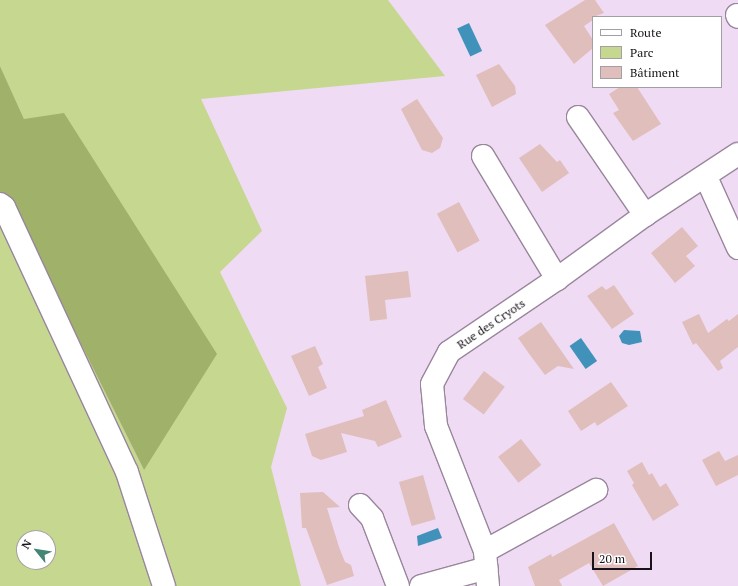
<!DOCTYPE html>
<meta charset="utf-8">
<style>
body{margin:0}
#map{position:relative;width:738px;height:586px;overflow:hidden;background:#efdbf3;font-family:"PT Serif",serif}
div>[style]{position:absolute}
.green>*{inset:0;background:#c6d790}
.forest>*{inset:0;background:#a0b169}
.water>*{inset:0;background:#4192ba;transform-origin:0 0}
.building>*{inset:0;background:#e0bebc;transform-origin:0 0}
.roads{filter:drop-shadow(1px 0 #99869c) drop-shadow(-1px 0 #99869c) drop-shadow(0 1px #99869c) drop-shadow(0 -1px #99869c)}
.minor>*{height:22px;margin:-11px;padding:0 11px;transform-origin:11px;border-radius:11px;background:#fff}
span{translate:-50% -50%;white-space:nowrap;text-align:center;line-height:1.15;-webkit-text-stroke:3px #fff;paint-order:stroke}
.street-label{font-size:12px;color:#19121a}
.legend{position:absolute;left:592px;top:16px;width:130px;height:72px;box-sizing:border-box;background:#fff;border:1px solid #a3a0a3;margin:0;padding:5px 7px;list-style:none;font-size:12px;color:#19121a}
.legend li{display:flex;align-items:center;gap:8px;height:20px}
.legend b{width:20px;border:1px solid #a3a0a3}
.north{position:absolute;left:16px;top:530px;width:40px;height:40px;box-sizing:border-box;background:#fff;border:1px solid #a3a0a3;border-radius:50%;rotate:300deg;font-size:11px;font-weight:700;line-height:16px;text-align:center;color:#19121a}
.north::after{content:'';display:block;margin:auto;width:14px;height:18px;background:#438678;clip-path:polygon(50% 0,100% 100%,50% 72%,0 100%)}
.scale{position:absolute;left:592px;top:552px;width:60px;height:18px;box-sizing:border-box;border:2px solid #19121a;border-top:0;padding-left:5px;font-size:12px;line-height:14px;white-space:nowrap;color:#19121a;-webkit-text-stroke:3px #fff;paint-order:stroke}
</style>
<div id="map">
<div class="green">
<i style="clip-path:polygon(evenodd,0 0,388px 0,445px 76px,201px 99px,262px 231px,220px 272px,287px 408px,271px 467px,301px 586px,0 586px,0 194px,9px 199px,144px 470px,24px 119px,0 66px,0 0,24px 538px,48px 538px,48px 562px,24px 562px,24px 538px)"></i>
</div>
<div class="forest">
<i style="clip-path:polygon(0 66px,24px 119px,64px 113px,217px 354px,144px 470px,9px 200px,0 194px)"></i>
</div>
<div class="water">
<i style="left:469px;top:23px;width:31px;height:13px;rotate:65deg"></i>
<i style="clip-path:polygon(624px 330px,640px 331px,642px 342px,629px 345px,622px 343px,619px 336px)"></i>
<i style="left:581px;top:338px;width:28px;height:14px;rotate:55deg"></i>
<i style="clip-path:polygon(438px 528px,442px 538px,418px 546px,417px 536px)"></i>
</div>
<div class="building">
<i style="clip-path:polygon(585px 0,595px 0,604px 13px,593px 17px,593px 20px,584px 26px,593px 40px,593px 48px,574px 64px,545px 25px)"></i>
<i style="clip-path:polygon(499px 64px,515px 86px,516px 94px,492px 107px,476px 75px)"></i>
<i style="clip-path:polygon(620px 87px,637px 87px,661px 124px,633px 141px,613px 113px,619px 110px,609px 94px)"></i>
<i style="clip-path:polygon(417px 99px,443px 138px,440px 148px,432px 153px,422px 150px,401px 109px)"></i>
<i style="clip-path:polygon(540px 144px,557px 162px,560px 160px,569px 173px,542px 192px,519px 158px)"></i>
<i style="left:459px;top:202px;width:44px;height:25px;rotate:62deg"></i>
<i style="clip-path:polygon(682px 227px,698px 246px,686px 256px,695px 266px,675px 283px,651px 253px)"></i>
<i style="clip-path:polygon(408px 271px,411px 297px,385px 300px,387px 319px,370px 321px,365px 276px)"></i>
<i style="clip-path:polygon(614px 285px,634px 314px,612px 329px,587px 296px,602px 286px,606px 290px)"></i>
<i style="clip-path:polygon(699px 314px,708px 333px,727px 319px,729px 321px,738px 314px,738px 347px,720px 361px,723px 368px,718px 371px,696px 343px,693px 345px,682px 322px)"></i>
<i style="clip-path:polygon(541px 322px,574px 369px,558px 366px,545px 375px,530px 355px,518px 338px)"></i>
<i style="clip-path:polygon(315px 346px,323px 364px,318px 367px,327px 388px,309px 396px,291px 356px)"></i>
<i style="left:484px;top:371px;width:26px;height:35px;rotate:37deg"></i>
<i style="clip-path:polygon(611px 382px,628px 406px,597px 426px,595px 422px,581px 431px,568px 411px)"></i>
<i style="clip-path:polygon(386px 400px,402px 437px,378px 447px,375px 441px,341px 433px,347px 452px,321px 460px,312px 456px,305px 434px,364px 416px,362px 410px)"></i>
<i style="left:521px;top:439px;width:33px;height:29px;rotate:52deg"></i>
<i style="clip-path:polygon(719px 451px,725px 461px,738px 455px,738px 475px,716px 486px,702px 460px)"></i>
<i style="clip-path:polygon(642px 462px,649px 475px,652px 473px,660px 487px,666px 483px,679px 505px,653px 521px,632px 485px,634px 483px,627px 471px)"></i>
<i style="left:423px;top:475px;width:46px;height:25px;rotate:74deg"></i>
<i style="clip-path:polygon(323px 492px,340px 507px,327px 508px,339px 547px,345px 562px,351px 565px,354px 576px,327px 585px,306px 528px,302px 528px,300px 493px)"></i>
<i style="clip-path:polygon(614px 523px,638px 566px,603px 586px,589px 563px,559px 580px,562px 586px,535px 586px,528px 567px,551px 554px,552px 557px)"></i>
</div>
<div class="roads">
<div class="minor">
<i style="left:737px;top:15px;width:2px;rotate:63deg"></i>
<i style="left:578px;top:117px;width:119px;rotate:55.6deg"></i>
<i style="left:483px;top:156px;width:144px;rotate:59deg"></i>
<i style="left:706px;top:177px;width:78px;rotate:65.7deg"></i>
<i style="left:0;top:204px;width:5px;rotate:37deg"></i>
<i style="left:4px;top:207px;width:292px;rotate:65.1deg"></i>
<i style="left:127px;top:472px;width:120px;rotate:72deg"></i>
<i style="left:360px;top:505px;width:18px;rotate:47deg"></i>
<i style="left:372px;top:518px;width:73px;rotate:69.1deg"></i>
<i style="left:485px;top:551px;width:127px;rotate:-28.8deg"></i>
<i style="left:421px;top:586px;width:68px;rotate:-15.3deg"></i>
<i style="left:488px;top:586px;width:35px;rotate:-95deg"></i>
<i style="left:485px;top:551px;width:134px;rotate:-111.4deg"></i>
<i style="left:436px;top:426px;width:42px;rotate:-95.4deg"></i>
<i style="left:432px;top:384px;width:36px;rotate:-62deg"></i>
<i style="left:449px;top:352px;width:130px;rotate:-34.1deg"></i>
<i style="left:557px;top:279px;width:109px;rotate:-36deg"></i>
<i style="left:645px;top:215px;width:111px;rotate:-33.3deg"></i>
</div>
</div>
<div class="street-label">
<span style="left:491px;top:324px;rotate:-34deg">Rue des Cryots</span>
</div>
<ul class="legend">
<li><b style="height:5px;background:#fff"></b>Route</li>
<li><b style="height:11px;background:#c6d790"></b>Parc</li>
<li><b style="height:11px;background:#e0bebc"></b>Bâtiment</li>
</ul>
<div class="north">N</div>
<div class="scale">20 m</div>
</div>
